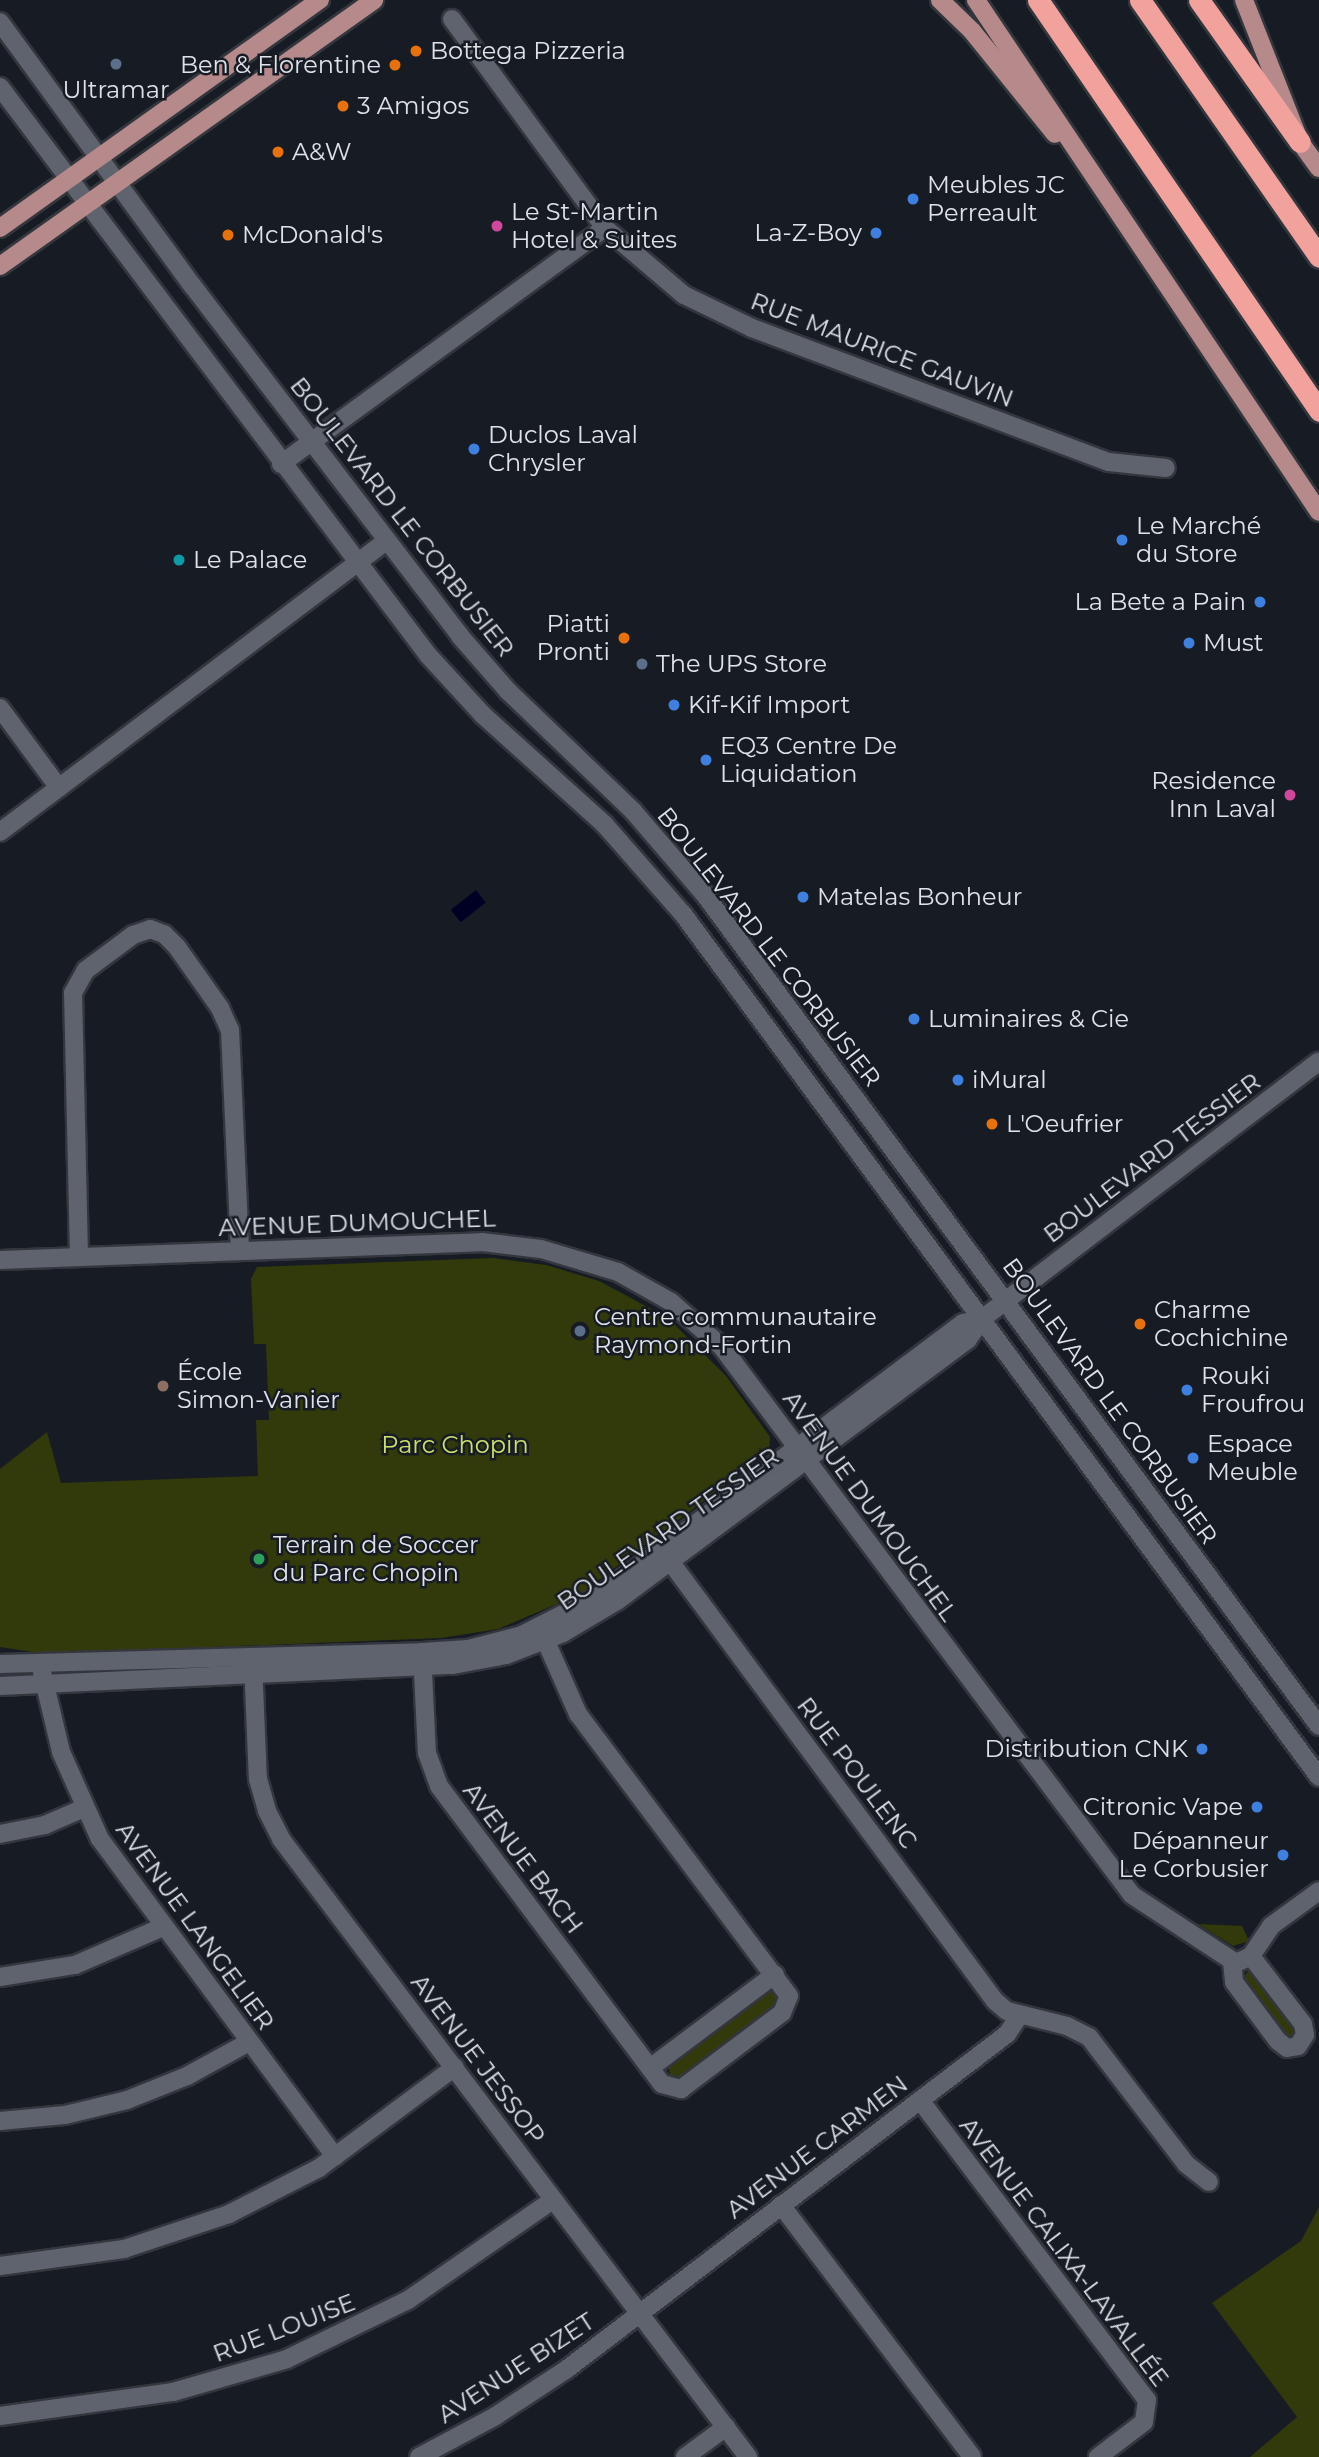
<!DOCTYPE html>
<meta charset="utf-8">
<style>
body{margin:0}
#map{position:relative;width:1319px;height:2457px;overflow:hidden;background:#171c24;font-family:Montserrat,sans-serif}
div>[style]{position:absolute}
.green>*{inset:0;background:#32390a}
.water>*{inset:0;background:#000025;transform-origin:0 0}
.roads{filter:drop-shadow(2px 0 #34363d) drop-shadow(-2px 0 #34363d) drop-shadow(0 2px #34363d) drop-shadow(0 -2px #34363d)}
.minor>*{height:18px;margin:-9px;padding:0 9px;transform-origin:9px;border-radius:9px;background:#5e636e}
.major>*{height:18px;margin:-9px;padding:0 9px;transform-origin:9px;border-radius:9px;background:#b6898a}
.highway>*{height:21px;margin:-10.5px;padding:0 10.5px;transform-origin:10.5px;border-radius:10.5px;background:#f1a29c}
.dots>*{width:19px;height:19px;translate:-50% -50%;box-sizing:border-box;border:4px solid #171c24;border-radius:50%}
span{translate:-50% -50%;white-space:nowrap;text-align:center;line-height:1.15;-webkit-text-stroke:5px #171c24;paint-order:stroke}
.poi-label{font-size:24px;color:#dfe2e8}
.left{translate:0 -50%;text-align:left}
.right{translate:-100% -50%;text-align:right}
.street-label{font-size:24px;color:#dfe2e8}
.park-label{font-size:24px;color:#cbe06c}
</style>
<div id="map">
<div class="green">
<i style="clip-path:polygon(493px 1258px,546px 1265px,599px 1281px,668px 1318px,726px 1376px,770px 1437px,769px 1452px,580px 1594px,498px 1629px,441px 1638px,112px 1651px,39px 1653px,0 1647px,0 1469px,47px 1432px,61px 1483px,258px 1476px,256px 1420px,269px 1420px,266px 1344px,254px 1344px,251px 1279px,257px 1267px)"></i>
<i style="clip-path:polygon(1198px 1924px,1242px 1926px,1249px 1941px,1233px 1946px)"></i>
<i style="clip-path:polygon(1248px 1971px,1254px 1973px,1259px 1980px,1256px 1983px,1261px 1983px,1294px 2028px,1292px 2037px,1286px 2038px,1242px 1980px)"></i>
<i style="clip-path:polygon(773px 1991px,779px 1997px,774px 2009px,682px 2078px,671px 2079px,668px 2065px,764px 1992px)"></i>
<i style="clip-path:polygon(1319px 2207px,1319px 2457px,1250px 2457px,1297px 2417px,1212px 2303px,1301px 2241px)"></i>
</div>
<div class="water">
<i style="left:476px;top:890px;width:16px;height:32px;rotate:52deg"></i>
</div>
<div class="roads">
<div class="minor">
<i style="left:452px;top:19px;width:259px;rotate:53.8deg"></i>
<i style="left:605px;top:228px;width:104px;rotate:40.3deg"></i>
<i style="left:684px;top:295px;width:76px;rotate:25.9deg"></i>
<i style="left:752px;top:328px;width:381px;rotate:20.6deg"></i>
<i style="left:1109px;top:462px;width:57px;rotate:6deg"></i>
<i style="left:0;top:22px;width:326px;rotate:53.9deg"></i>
<i style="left:192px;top:285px;width:442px;rotate:52.6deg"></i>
<i style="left:460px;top:636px;width:73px;rotate:48.9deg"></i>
<i style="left:508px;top:691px;width:173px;rotate:43.8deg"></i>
<i style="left:633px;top:811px;width:111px;rotate:49.4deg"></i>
<i style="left:705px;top:895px;width:1033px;rotate:53.54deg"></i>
<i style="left:0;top:87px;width:711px;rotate:53deg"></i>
<i style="left:428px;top:655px;width:81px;rotate:47.5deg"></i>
<i style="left:483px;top:715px;width:164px;rotate:42deg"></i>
<i style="left:605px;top:825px;width:118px;rotate:48.8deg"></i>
<i style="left:683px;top:914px;width:1072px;rotate:53.61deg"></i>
<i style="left:281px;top:464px;width:401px;rotate:-36.1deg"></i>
<i style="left:0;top:708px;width:99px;rotate:53.6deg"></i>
<i style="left:0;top:832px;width:483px;rotate:-37deg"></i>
<i style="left:79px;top:1256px;width:263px;rotate:-91.3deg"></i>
<i style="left:73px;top:993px;width:26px;rotate:-61deg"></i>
<i style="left:86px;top:970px;width:59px;rotate:-36.7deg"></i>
<i style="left:133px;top:935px;width:18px;rotate:-19deg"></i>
<i style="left:150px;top:929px;width:15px;rotate:20deg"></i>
<i style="left:164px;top:934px;width:18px;rotate:45deg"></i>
<i style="left:177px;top:947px;width:75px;rotate:54.8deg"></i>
<i style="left:220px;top:1008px;width:24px;rotate:66deg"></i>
<i style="left:230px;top:1030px;width:221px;rotate:87.4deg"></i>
<i style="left:0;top:1260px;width:482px;rotate:-2.1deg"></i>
<i style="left:482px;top:1242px;width:59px;rotate:6.8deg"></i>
<i style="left:541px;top:1249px;width:80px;rotate:16.6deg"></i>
<i style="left:618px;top:1272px;width:61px;rotate:29.5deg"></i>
<i style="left:671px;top:1302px;width:68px;rotate:41.4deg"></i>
<i style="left:722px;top:1347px;width:684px;rotate:53.2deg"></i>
<i style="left:1132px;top:1895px;width:124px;rotate:33.2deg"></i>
<i style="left:1236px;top:1963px;width:17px;rotate:-25deg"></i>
<i style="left:1251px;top:1956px;width:36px;rotate:-56deg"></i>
<i style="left:1271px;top:1926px;width:59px;rotate:-36.1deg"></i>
<i style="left:664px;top:1553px;width:557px;rotate:53.54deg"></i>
<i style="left:995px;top:2001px;width:16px;rotate:40deg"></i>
<i style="left:1007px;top:2011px;width:62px;rotate:14deg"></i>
<i style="left:1067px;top:2026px;width:25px;rotate:27deg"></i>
<i style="left:1089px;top:2037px;width:160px;rotate:52.6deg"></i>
<i style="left:1186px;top:2164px;width:29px;rotate:38deg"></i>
<i style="left:422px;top:1652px;width:101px;rotate:87.2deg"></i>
<i style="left:427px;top:1753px;width:35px;rotate:70deg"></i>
<i style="left:439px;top:1786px;width:372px;rotate:53.2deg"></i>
<i style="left:662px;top:2084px;width:20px;rotate:15deg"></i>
<i style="left:681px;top:2089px;width:126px;rotate:-37deg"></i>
<i style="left:782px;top:2013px;width:18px;rotate:-68deg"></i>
<i style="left:789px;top:1996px;width:352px;rotate:-126.8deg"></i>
<i style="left:578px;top:1714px;width:94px;rotate:-113.8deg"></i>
<i style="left:253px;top:1662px;width:117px;rotate:87.6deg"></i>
<i style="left:258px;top:1779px;width:33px;rotate:74deg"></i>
<i style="left:267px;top:1811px;width:31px;rotate:63deg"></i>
<i style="left:281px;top:1839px;width:775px;rotate:52.92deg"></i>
<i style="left:0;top:1664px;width:422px;rotate:-1.6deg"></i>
<i style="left:422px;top:1652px;width:46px;rotate:-3.7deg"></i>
<i style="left:468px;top:1649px;width:56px;rotate:-14.5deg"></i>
<i style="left:522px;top:1635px;width:90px;rotate:-27.1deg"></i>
<i style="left:602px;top:1594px;width:451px;rotate:-36.9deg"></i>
<i style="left:963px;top:1323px;width:19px;rotate:-12deg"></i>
<i style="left:42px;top:1672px;width:82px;rotate:76.6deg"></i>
<i style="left:61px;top:1752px;width:95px;rotate:65.9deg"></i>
<i style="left:100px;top:1839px;width:395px;rotate:53.5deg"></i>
<i style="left:0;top:1686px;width:453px;rotate:-2.7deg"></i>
<i style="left:453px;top:1665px;width:54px;rotate:-10.7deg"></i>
<i style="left:506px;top:1655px;width:61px;rotate:-21.1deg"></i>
<i style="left:563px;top:1633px;width:63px;rotate:-30.7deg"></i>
<i style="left:617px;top:1601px;width:438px;rotate:-36.7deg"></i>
<i style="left:968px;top:1339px;width:24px;rotate:-55deg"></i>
<i style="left:982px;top:1319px;width:424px;rotate:-37.4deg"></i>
<i style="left:0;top:1834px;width:46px;rotate:-11.3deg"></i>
<i style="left:45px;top:1825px;width:43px;rotate:-23.6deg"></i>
<i style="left:1232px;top:1962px;width:20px;rotate:84deg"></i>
<i style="left:1234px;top:1982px;width:74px;rotate:53.3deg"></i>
<i style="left:1278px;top:2041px;width:11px;rotate:38deg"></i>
<i style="left:1287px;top:2048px;width:11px;rotate:-10deg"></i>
<i style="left:1298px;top:2046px;width:13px;rotate:-58deg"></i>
<i style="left:1305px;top:2035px;width:11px;rotate:-100deg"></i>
<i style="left:1303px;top:2024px;width:86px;rotate:-127.4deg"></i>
<i style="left:0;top:1977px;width:76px;rotate:-9.1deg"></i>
<i style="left:75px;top:1965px;width:96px;rotate:-23.4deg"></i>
<i style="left:650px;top:2068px;width:156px;rotate:-36.9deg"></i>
<i style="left:920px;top:2100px;width:376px;rotate:52.9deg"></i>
<i style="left:1147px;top:2400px;width:22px;rotate:98deg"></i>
<i style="left:1144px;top:2422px;width:58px;rotate:142.7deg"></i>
<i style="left:0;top:2121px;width:65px;rotate:-5.3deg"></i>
<i style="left:65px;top:2115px;width:64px;rotate:-13.6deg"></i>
<i style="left:127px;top:2100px;width:65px;rotate:-21.8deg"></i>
<i style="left:187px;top:2076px;width:71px;rotate:-28.7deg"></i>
<i style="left:781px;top:2205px;width:316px;rotate:52.8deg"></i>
<i style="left:0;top:2266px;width:125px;rotate:-7.8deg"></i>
<i style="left:124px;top:2249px;width:111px;rotate:-18.4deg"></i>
<i style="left:229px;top:2214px;width:101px;rotate:-27.1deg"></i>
<i style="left:319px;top:2168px;width:169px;rotate:-36.6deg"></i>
<i style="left:0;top:2416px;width:175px;rotate:-7.9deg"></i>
<i style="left:173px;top:2392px;width:119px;rotate:-16.1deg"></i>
<i style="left:287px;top:2359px;width:135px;rotate:-26deg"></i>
<i style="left:408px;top:2300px;width:176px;rotate:-34.6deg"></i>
<i style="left:419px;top:2457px;width:85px;rotate:-28.1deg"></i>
<i style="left:494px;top:2417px;width:87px;rotate:-33.3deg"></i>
<i style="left:567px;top:2369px;width:553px;rotate:-37.28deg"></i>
<i style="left:1007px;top:2034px;width:23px;rotate:-56deg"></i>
<i style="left:685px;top:2457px;width:51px;rotate:-36.2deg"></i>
</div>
<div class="major">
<i style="left:940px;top:0;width:45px;rotate:44.1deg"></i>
<i style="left:972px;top:31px;width:132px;rotate:51.1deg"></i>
<i style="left:976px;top:0;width:616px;rotate:56.18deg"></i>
<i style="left:1244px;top:0;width:153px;rotate:68.5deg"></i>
<i style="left:1300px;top:142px;width:32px;rotate:54deg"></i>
<i style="left:0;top:228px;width:393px;rotate:-35.5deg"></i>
<i style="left:0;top:266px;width:459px;rotate:-35.4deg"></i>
</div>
<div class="highway">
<i style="left:1038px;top:0;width:498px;rotate:55.6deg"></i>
<i style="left:1140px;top:0;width:313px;rotate:55.1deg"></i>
<i style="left:1199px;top:0;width:174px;rotate:54.6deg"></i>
</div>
</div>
<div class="dots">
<i style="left:416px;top:51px;background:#e8710a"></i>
<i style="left:116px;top:64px;background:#5c6f8a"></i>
<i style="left:395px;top:65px;background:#e8710a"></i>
<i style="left:343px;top:106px;background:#e8710a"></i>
<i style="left:278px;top:152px;background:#e8710a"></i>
<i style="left:913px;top:199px;background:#3f7fe0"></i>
<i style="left:497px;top:226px;background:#d1479c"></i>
<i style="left:876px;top:233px;background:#3f7fe0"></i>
<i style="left:228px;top:235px;background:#e8710a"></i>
<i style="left:474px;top:449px;background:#3f7fe0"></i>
<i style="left:1122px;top:540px;background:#3f7fe0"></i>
<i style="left:179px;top:560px;background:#0f9aa8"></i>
<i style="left:1260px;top:602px;background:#3f7fe0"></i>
<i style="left:624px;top:638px;background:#e8710a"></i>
<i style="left:1189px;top:643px;background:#3f7fe0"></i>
<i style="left:642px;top:664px;background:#5c6f8a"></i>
<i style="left:674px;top:705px;background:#3f7fe0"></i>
<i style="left:706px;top:760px;background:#3f7fe0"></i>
<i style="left:1290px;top:795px;background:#d1479c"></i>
<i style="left:803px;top:897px;background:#3f7fe0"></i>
<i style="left:914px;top:1019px;background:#3f7fe0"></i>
<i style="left:958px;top:1080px;background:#3f7fe0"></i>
<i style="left:992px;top:1124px;background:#e8710a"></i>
<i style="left:1140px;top:1324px;background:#e8710a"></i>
<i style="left:580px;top:1331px;background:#5c6f8a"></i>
<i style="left:163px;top:1386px;background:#8d6e63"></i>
<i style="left:1187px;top:1390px;background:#3f7fe0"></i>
<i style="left:1193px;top:1458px;background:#3f7fe0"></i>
<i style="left:259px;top:1559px;background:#2e9e5b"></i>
<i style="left:1202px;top:1749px;background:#3f7fe0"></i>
<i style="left:1257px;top:1807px;background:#3f7fe0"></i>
<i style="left:1283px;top:1855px;background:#3f7fe0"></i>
</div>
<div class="poi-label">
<span class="left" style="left:430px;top:51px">Bottega Pizzeria</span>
<span class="right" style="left:381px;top:65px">Ben &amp; Florentine</span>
<span style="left:116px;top:90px">Ultramar</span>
<span class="left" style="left:357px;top:106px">3 Amigos</span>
<span class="left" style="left:292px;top:152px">A&amp;W</span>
<span class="left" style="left:927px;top:199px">Meubles JC<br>Perreault</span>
<span class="left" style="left:511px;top:226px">Le St-Martin<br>Hotel &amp; Suites</span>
<span class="right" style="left:862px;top:233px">La-Z-Boy</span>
<span class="left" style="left:242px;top:235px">McDonald's</span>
<span class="left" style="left:488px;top:449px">Duclos Laval<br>Chrysler</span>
<span class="left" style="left:1136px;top:540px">Le Marché<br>du Store</span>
<span class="left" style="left:193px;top:560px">Le Palace</span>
<span class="right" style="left:1246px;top:602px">La Bete a Pain</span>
<span class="right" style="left:610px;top:638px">Piatti<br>Pronti</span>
<span class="left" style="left:1203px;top:643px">Must</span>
<span class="left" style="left:656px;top:664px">The UPS Store</span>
<span class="left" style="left:688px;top:705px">Kif-Kif Import</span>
<span class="left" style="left:720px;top:760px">EQ3 Centre De<br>Liquidation</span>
<span class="right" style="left:1276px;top:795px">Residence<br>Inn Laval</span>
<span class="left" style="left:817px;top:897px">Matelas Bonheur</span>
<span class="left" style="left:928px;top:1019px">Luminaires &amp; Cie</span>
<span class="left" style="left:972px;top:1080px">iMural</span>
<span class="left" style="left:1006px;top:1124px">L'Oeufrier</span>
<span class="left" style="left:1154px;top:1324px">Charme<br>Cochichine</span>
<span class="left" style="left:594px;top:1331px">Centre communautaire<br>Raymond-Fortin</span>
<span class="left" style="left:177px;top:1386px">École<br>Simon-Vanier</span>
<span class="left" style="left:1201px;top:1390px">Rouki<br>Froufrou</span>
<span class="left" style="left:1207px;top:1458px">Espace<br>Meuble</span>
<span class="left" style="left:273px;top:1559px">Terrain de Soccer<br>du Parc Chopin</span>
<span class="right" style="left:1188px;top:1749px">Distribution CNK</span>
<span class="right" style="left:1243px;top:1807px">Citronic Vape</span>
<span class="right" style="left:1269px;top:1855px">Dépanneur<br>Le Corbusier</span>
</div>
<div class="street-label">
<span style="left:882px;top:350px;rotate:21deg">RUE MAURICE GAUVIN</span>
<span style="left:402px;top:517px;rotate:52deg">BOULEVARD LE CORBUSIER</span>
<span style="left:769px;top:947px;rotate:52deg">BOULEVARD LE CORBUSIER</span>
<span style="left:1152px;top:1158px;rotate:-37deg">BOULEVARD TESSIER</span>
<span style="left:357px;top:1223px;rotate:-2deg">AVENUE DUMOUCHEL</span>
<span style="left:1110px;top:1401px;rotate:54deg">BOULEVARD LE CORBUSIER</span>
<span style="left:870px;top:1506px;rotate:54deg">AVENUE DUMOUCHEL</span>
<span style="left:668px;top:1529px;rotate:-35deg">BOULEVARD TESSIER</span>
<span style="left:857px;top:1773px;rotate:53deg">RUE POULENC</span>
<span style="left:523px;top:1858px;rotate:53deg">AVENUE BACH</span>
<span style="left:195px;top:1926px;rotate:54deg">AVENUE LANGELIER</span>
<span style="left:478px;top:2059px;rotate:53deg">AVENUE JESSOP</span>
<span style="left:817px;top:2147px;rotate:-37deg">AVENUE CARMEN</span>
<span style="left:1064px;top:2252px;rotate:53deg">AVENUE CALIXA-LAVALLÉE</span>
<span style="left:284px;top:2328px;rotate:-21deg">RUE LOUISE</span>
<span style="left:516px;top:2368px;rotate:-33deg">AVENUE BIZET</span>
</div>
<div class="park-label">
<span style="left:455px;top:1445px">Parc Chopin</span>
</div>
</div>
